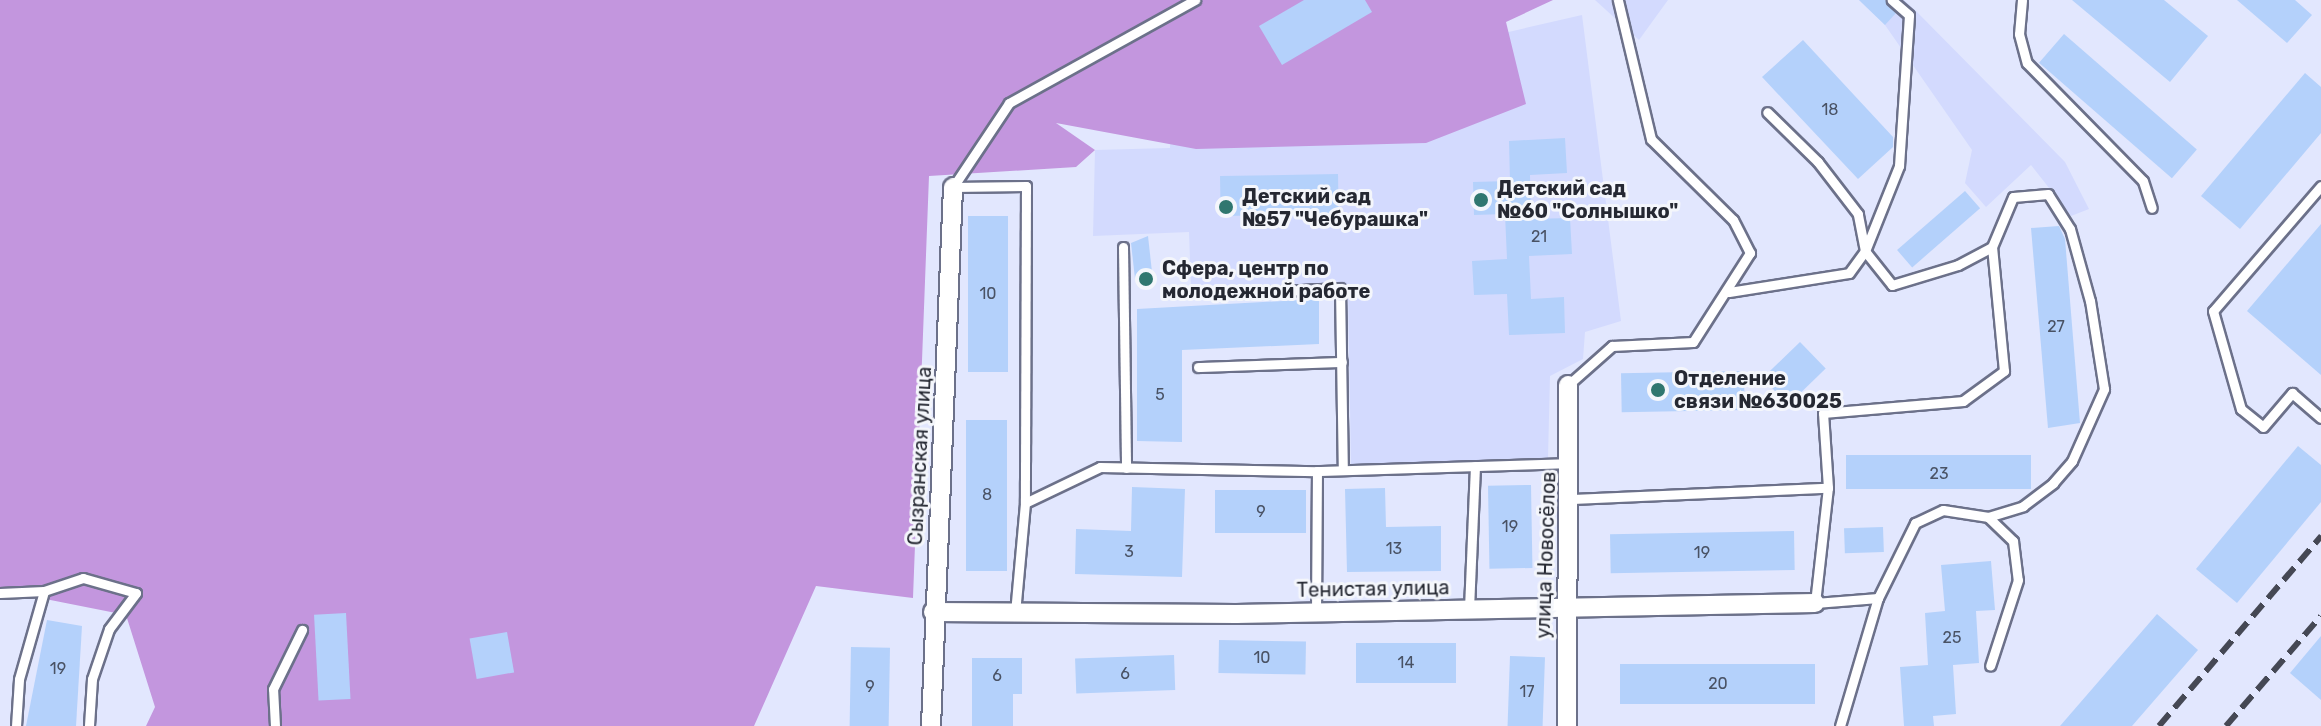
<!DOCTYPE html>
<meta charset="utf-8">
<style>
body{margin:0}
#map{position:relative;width:2321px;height:726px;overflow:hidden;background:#e2e7fe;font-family:Rubik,sans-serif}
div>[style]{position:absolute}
.built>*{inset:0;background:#d3dafe}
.forest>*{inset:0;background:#c396de}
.building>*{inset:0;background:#b4d1fb;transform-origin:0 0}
.roads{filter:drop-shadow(2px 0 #6c718a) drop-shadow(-2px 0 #6c718a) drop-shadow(0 2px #6c718a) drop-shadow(0 -2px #6c718a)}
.service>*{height:9px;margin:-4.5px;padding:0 4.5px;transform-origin:4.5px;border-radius:4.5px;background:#fff}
.minor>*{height:18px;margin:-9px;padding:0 9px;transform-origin:9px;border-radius:9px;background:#fff}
.rail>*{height:6px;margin-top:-3px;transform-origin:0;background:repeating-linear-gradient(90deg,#454854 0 16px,transparent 0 24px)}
.dots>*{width:22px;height:22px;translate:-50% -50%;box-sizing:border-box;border:4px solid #f4f6fb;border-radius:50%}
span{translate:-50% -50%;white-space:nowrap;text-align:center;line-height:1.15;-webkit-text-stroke:6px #f4f6fb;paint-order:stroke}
.number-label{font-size:16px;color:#495264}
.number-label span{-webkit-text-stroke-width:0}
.poi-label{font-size:20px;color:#252832;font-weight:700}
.left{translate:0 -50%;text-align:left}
.street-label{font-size:20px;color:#252832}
</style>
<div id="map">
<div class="built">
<i style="clip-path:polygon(1595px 0,1668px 0,1639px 40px)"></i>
<i style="clip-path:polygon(1859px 0,1904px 0,1916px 11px,2065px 162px,2089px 209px,2071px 216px,2031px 165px,1986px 207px,1965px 183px,1972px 150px,1885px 25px)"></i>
<i style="clip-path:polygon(1582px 15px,1621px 321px,1585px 332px,1583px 359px,1550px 376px,1548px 458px,1351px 467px,1348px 285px,1191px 286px,1189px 232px,1093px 236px,1095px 150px,1170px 148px,1171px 124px,1443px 47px)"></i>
</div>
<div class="forest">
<i style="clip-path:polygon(0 0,1553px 0,1506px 22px,1526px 104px,1426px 143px,1196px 149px,1056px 123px,1095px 150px,1076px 167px,929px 176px,913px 598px,816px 586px,754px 726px,146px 726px,155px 707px,126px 615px,0 590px)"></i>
</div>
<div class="building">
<i style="clip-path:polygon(1304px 0,1365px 0,1372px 12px,1282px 65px,1259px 26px)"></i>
<i style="clip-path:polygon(1859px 0,1885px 0,1896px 13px,1885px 25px)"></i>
<i style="clip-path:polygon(2072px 0,2164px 0,2208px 36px,2170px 82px)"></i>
<i style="clip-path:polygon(2237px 0,2295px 0,2312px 15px,2287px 43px)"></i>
<i style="left:2064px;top:34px;width:176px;height:38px;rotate:41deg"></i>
<i style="clip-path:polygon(1803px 40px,1893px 137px,1893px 147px,1858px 179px,1762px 77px)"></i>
<i style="clip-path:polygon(2305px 73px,2321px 87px,2321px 133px,2240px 229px,2201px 196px)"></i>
<i style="clip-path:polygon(1565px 138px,1567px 173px,1530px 175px,1531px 219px,1570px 218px,1572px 254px,1529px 256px,1531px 299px,1564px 297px,1565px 333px,1509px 335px,1507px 294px,1474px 295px,1472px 261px,1507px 259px,1505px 214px,1474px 215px,1473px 182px,1510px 181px,1509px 141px)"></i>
<i style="left:1338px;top:174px;width:40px;height:118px;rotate:89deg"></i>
<i style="left:1965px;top:191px;width:23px;height:90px;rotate:49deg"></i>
<i style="left:968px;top:216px;width:40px;height:156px"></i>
<i style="clip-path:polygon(2321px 224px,2321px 375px,2247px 311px)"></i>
<i style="clip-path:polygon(2059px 226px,2065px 239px,2080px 423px,2048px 428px,2031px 228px)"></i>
<i style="clip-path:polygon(1148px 236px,1153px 281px,1135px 279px,1131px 243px)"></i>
<i style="clip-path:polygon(1319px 299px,1319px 344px,1182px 350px,1182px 442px,1137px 441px,1137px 309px)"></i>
<i style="left:1800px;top:342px;width:37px;height:52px;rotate:46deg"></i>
<i style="left:1744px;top:371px;width:39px;height:123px;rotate:89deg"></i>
<i style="left:966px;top:420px;width:41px;height:151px"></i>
<i style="clip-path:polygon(2298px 446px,2321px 465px,2321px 502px,2237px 603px,2196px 569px)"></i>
<i style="left:2031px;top:455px;width:34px;height:185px;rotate:90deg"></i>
<i style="left:1531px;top:485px;width:83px;height:43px;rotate:89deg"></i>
<i style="clip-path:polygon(1132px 487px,1185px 489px,1182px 577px,1075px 574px,1076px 529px,1131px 531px)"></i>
<i style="clip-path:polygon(1385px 488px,1386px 527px,1441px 526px,1441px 571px,1347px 572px,1345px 489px)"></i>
<i style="left:1306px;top:490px;width:43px;height:91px;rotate:90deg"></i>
<i style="left:1883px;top:527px;width:25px;height:39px;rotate:88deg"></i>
<i style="left:1794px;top:531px;width:39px;height:184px;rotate:89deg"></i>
<i style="clip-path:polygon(1991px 561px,1995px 610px,1976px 611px,1979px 663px,1953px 665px,1956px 714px,1933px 716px,1934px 726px,1904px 726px,1900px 667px,1928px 665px,1925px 613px,1945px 611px,1941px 565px)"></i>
<i style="left:346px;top:613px;width:86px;height:32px;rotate:87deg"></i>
<i style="clip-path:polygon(2157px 614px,2198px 650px,2132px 726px,2060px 726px)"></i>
<i style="clip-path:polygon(47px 620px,82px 626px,76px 726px,26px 726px)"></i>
<i style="left:507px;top:632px;width:41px;height:38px;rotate:80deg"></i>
<i style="clip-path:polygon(2321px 636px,2321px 700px,2290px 673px)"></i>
<i style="left:1219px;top:640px;width:87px;height:33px;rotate:1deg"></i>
<i style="left:1356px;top:643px;width:100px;height:40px"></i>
<i style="left:851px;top:647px;width:39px;height:79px;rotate:1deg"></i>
<i style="left:1174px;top:655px;width:35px;height:99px;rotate:88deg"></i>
<i style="left:1510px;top:656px;width:35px;height:70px;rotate:2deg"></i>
<i style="clip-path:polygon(972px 658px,1022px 658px,1022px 694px,1013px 694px,1013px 726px,972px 726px)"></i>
<i style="left:1815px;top:664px;width:40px;height:195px;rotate:90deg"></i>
</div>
<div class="roads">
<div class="service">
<i style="left:2022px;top:0;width:34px;rotate:95deg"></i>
<i style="left:2019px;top:34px;width:30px;rotate:75deg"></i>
<i style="left:2027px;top:63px;width:165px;rotate:45.5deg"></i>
<i style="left:2143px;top:181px;width:28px;rotate:72deg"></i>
<i style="left:2321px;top:186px;width:165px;rotate:130.8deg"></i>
<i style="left:2213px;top:311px;width:102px;rotate:74.1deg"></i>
<i style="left:2241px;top:409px;width:28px;rotate:39deg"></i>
<i style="left:2263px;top:427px;width:45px;rotate:-49.5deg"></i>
<i style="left:2292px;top:393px;width:38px;rotate:41deg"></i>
<i style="left:953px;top:187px;width:73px;rotate:-0.8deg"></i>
<i style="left:1026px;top:186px;width:317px;rotate:90.2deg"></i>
<i style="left:953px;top:187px;width:101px;rotate:-56.3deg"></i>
<i style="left:1009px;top:103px;width:213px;rotate:-29deg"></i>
<i style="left:1123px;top:247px;width:221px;rotate:89.2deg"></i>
<i style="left:1729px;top:292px;width:121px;rotate:-9deg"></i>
<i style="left:1849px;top:273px;width:27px;rotate:-54deg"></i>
<i style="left:1865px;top:251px;width:38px;rotate:-101deg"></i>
<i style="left:1858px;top:214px;width:66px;rotate:-127.6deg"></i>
<i style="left:1818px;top:162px;width:71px;rotate:-135.6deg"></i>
<i style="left:1243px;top:293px;width:97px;rotate:-3deg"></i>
<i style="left:1340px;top:288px;width:182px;rotate:89.1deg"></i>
<i style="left:1198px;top:367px;width:144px;rotate:-2deg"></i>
<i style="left:1568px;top:385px;width:59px;rotate:-41.6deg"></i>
<i style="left:1612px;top:346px;width:81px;rotate:-2.8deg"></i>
<i style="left:1693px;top:342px;width:106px;rotate:-57.4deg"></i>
<i style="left:1750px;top:253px;width:37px;rotate:-117deg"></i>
<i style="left:1733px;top:220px;width:115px;rotate:-135.4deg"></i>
<i style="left:1651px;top:139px;width:143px;rotate:-103.4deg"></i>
<i style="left:1571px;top:499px;width:257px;rotate:-2.5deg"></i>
<i style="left:1988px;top:517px;width:37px;rotate:-17deg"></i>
<i style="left:2023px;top:506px;width:38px;rotate:-37deg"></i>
<i style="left:2053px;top:483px;width:29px;rotate:-49deg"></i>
<i style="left:2072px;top:461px;width:79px;rotate:-66deg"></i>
<i style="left:2104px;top:389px;width:89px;rotate:-99deg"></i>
<i style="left:2090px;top:301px;width:75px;rotate:-105.5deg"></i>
<i style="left:2070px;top:229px;width:41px;rotate:-122.2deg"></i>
<i style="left:2048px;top:194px;width:35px;rotate:175deg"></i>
<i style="left:2013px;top:197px;width:54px;rotate:112.8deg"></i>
<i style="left:0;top:593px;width:44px;rotate:-2.6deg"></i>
<i style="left:44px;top:591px;width:41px;rotate:-18.4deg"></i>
<i style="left:83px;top:578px;width:55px;rotate:15.8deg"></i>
<i style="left:136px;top:593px;width:45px;rotate:126.9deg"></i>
<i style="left:109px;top:629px;width:53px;rotate:108.8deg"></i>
<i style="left:92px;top:679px;width:47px;rotate:93.7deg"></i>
<i style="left:1878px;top:598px;width:63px;rotate:175.5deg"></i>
<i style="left:1815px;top:603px;width:116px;rotate:-83.6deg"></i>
<i style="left:1828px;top:488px;width:75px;rotate:-93.8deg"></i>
<i style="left:1823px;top:413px;width:141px;rotate:-4.9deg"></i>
<i style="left:1963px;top:401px;width:51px;rotate:-36.2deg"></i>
<i style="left:2004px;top:371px;width:125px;rotate:-95.5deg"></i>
<i style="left:1992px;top:247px;width:38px;rotate:152deg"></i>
<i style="left:1958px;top:265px;width:69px;rotate:163.1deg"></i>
<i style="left:1892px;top:285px;width:43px;rotate:-128.5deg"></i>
<i style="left:1865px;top:251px;width:92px;rotate:-68.2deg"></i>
<i style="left:1899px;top:166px;width:151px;rotate:-86.2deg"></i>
<i style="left:1909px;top:15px;width:23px;rotate:-139deg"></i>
<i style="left:1469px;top:609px;width:143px;rotate:-87.6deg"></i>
<i style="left:1316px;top:612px;width:141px;rotate:-89.6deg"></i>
<i style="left:1317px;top:471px;width:251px;rotate:-1.8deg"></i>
<i style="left:1015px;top:613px;width:110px;rotate:-84.8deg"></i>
<i style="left:1025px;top:503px;width:83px;rotate:-25.6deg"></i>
<i style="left:1100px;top:467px;width:217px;rotate:1.1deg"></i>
<i style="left:16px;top:726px;width:47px;rotate:-86.3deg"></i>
<i style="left:19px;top:679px;width:91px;rotate:-74.1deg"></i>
<i style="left:275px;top:726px;width:37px;rotate:-93deg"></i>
<i style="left:273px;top:689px;width:66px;rotate:-63.8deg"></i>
<i style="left:1840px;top:726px;width:134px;rotate:-73.5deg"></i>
<i style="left:1878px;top:598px;width:84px;rotate:-63.7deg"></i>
<i style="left:1915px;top:523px;width:31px;rotate:-25deg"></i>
<i style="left:1943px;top:510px;width:46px;rotate:8.8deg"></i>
<i style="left:1988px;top:517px;width:35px;rotate:44deg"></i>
<i style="left:2013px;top:541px;width:39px;rotate:83deg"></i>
<i style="left:2018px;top:580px;width:90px;rotate:108deg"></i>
</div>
<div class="minor">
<i style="left:933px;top:612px;width:303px;rotate:0.4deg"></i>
<i style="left:1236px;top:614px;width:579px;rotate:-1.09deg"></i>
<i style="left:931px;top:726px;width:539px;rotate:-87.66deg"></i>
<i style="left:1567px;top:726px;width:341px;rotate:-89.8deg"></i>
</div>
</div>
<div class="rail">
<i style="left:2159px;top:726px;width:250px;rotate:-49.5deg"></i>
<i style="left:2226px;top:726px;width:145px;rotate:-49.2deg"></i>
</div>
<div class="dots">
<i style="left:1481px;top:200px;background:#30776f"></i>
<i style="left:1226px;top:207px;background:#30776f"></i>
<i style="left:1146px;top:279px;background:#30776f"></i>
<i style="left:1658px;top:390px;background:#30776f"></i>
</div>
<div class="number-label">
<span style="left:1830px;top:110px">18</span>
<span style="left:1539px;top:237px">21</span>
<span style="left:988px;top:294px">10</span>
<span style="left:2056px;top:327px">27</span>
<span style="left:1160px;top:395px">5</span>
<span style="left:1939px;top:474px">23</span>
<span style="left:987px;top:495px">8</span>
<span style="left:1261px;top:512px">9</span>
<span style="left:1510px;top:527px">19</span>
<span style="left:1394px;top:549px">13</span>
<span style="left:1129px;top:552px">3</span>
<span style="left:1702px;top:553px">19</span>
<span style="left:1952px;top:638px">25</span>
<span style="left:1262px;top:658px">10</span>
<span style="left:1406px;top:663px">14</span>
<span style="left:58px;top:669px">19</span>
<span style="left:1125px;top:674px">6</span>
<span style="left:997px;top:676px">6</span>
<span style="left:1718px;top:684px">20</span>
<span style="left:870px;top:687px">9</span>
<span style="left:1527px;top:692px">17</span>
</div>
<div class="poi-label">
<span class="left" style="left:1497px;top:200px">Детский сад<br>№60 "Солнышко"</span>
<span class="left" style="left:1242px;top:208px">Детский сад<br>№57 "Чебурашка"</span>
<span class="left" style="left:1162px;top:280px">Сфера, центр по<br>молодежной работе</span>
<span class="left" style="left:1674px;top:390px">Отделение<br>связи №630025</span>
</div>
<div class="street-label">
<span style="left:920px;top:456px;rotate:-87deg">Сызранская улица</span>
<span style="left:1546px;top:555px;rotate:-88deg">улица Новосёлов</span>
<span style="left:1373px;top:589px;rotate:-1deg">Тенистая улица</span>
</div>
</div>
